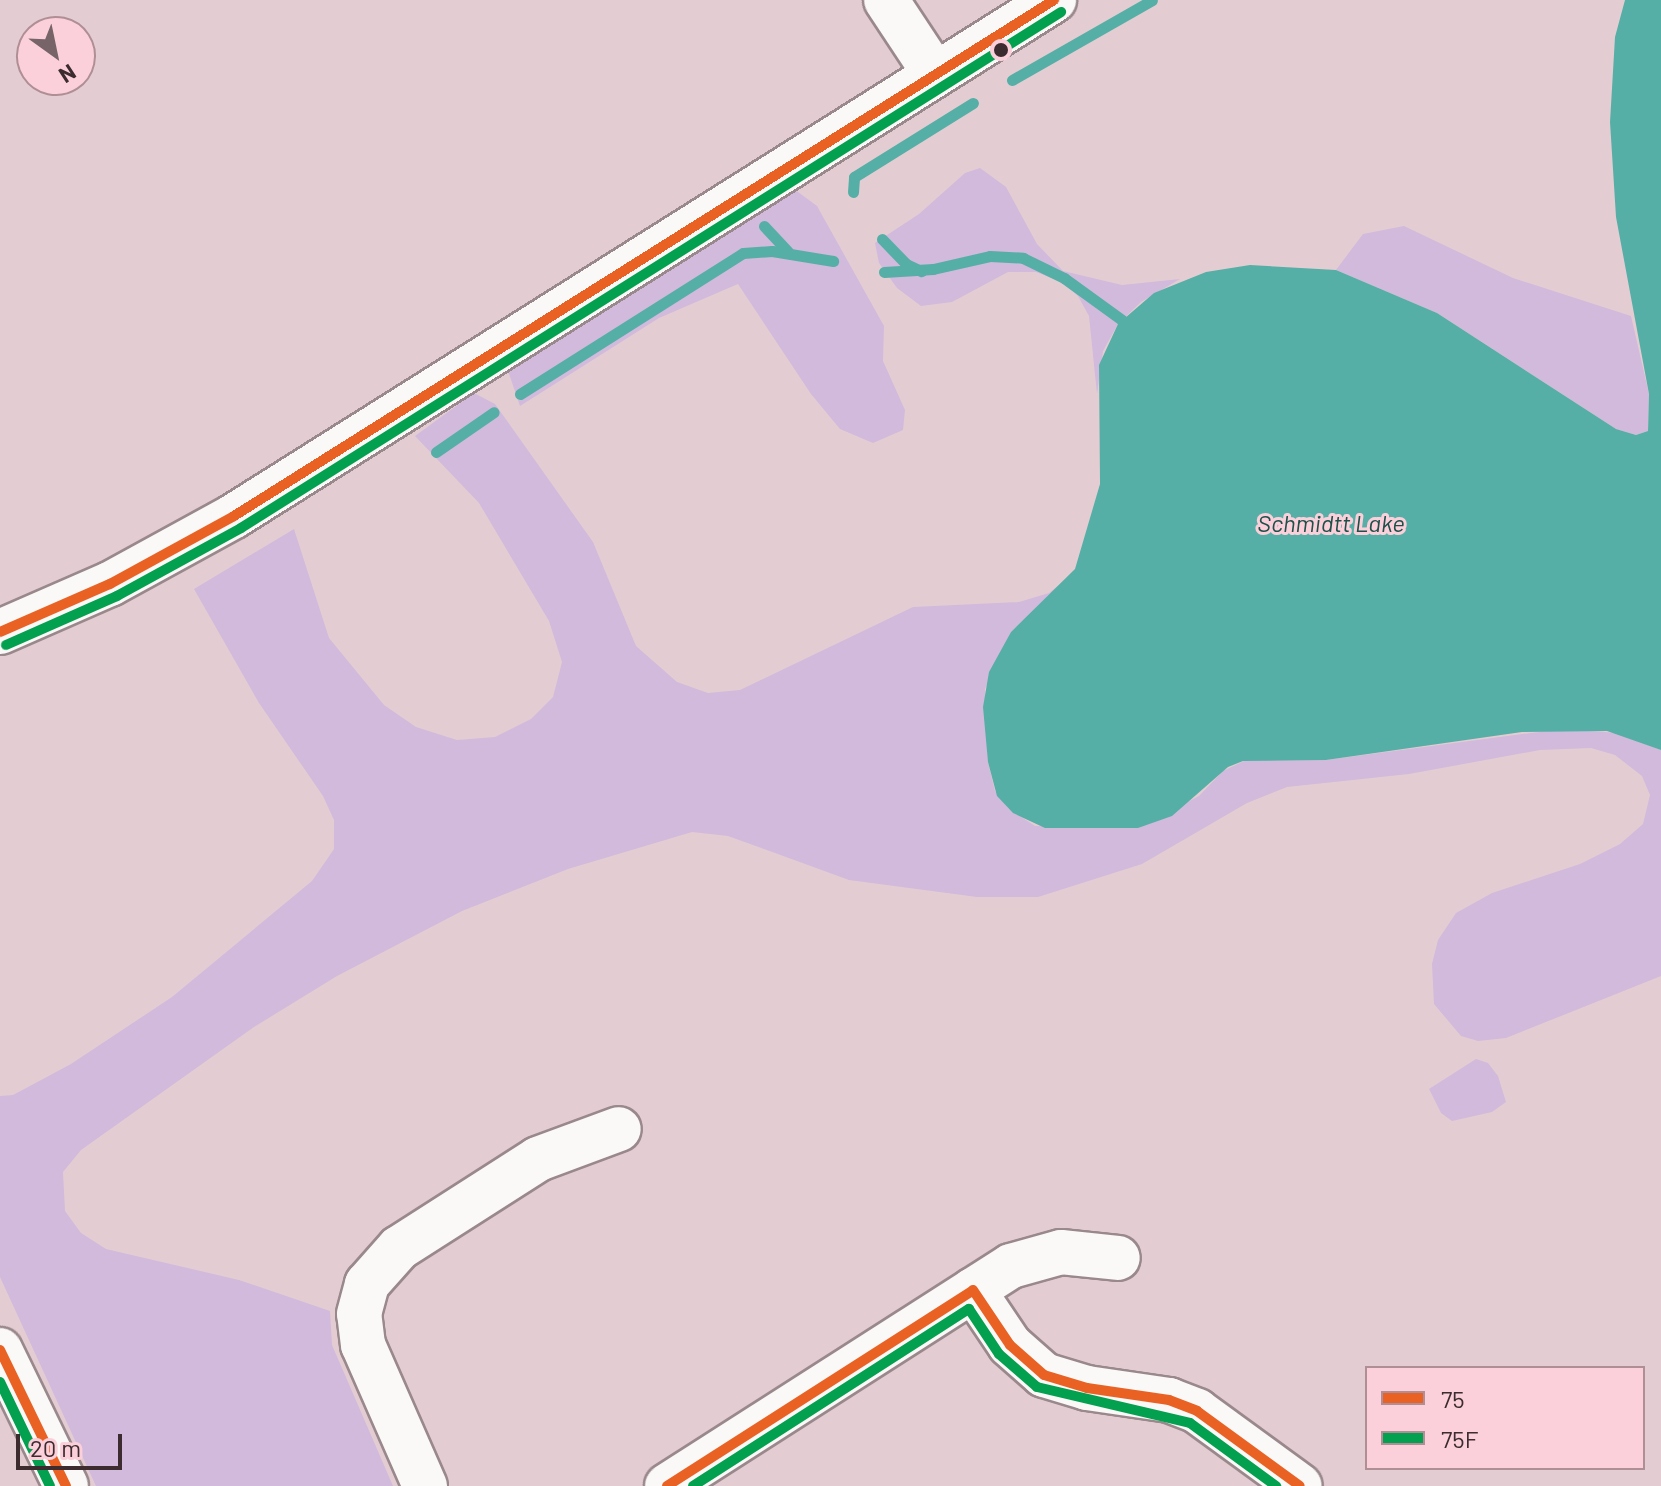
<!DOCTYPE html>
<style>
body{margin:0}
#map{position:relative;width:1661px;height:1486px;overflow:hidden;background:#e4cdd2;font-family:Barlow,sans-serif}
div>[style]{position:absolute}
.green>*{inset:0;background:#d1badc}
.water>*{inset:0;background:#56afa6}
.stream>*{height:11px;margin:-5.5px;padding:0 5.5px;transform-origin:5.5px;border-radius:5.5px;background:#56afa6}
.roads{filter:drop-shadow(2px 0 #99888c) drop-shadow(-2px 0 #99888c) drop-shadow(0 2px #99888c) drop-shadow(0 -2px #99888c)}
.minor>*{height:44px;margin:-22px;padding:0 22px;transform-origin:22px;border-radius:22px;background:#fbf8f8}
.bus-1>*{height:10px;margin:-5px;padding:0 5px;transform-origin:5px;border-radius:5px;background:#e96223}
.bus-2>*{height:10px;margin:-5px;padding:0 5px;transform-origin:5px;border-radius:5px;background:#03a04f}
.dots>*{width:22px;height:22px;translate:-50% -50%;box-sizing:border-box;border:4px solid #fbd0da;border-radius:50%}
span{translate:-50% -50%;white-space:nowrap;text-align:center;line-height:1.15;-webkit-text-stroke:6px #fbd0da;paint-order:stroke}
.water-label{font-size:24px;color:#1c5049;font-style:italic}
.legend{position:absolute;left:1365px;top:1366px;width:280px;height:104px;box-sizing:border-box;background:#fbd0da;border:2px solid #af8e96;margin:0;padding:10px 14px;list-style:none;font-size:24px;color:#3c2c30}
.legend li{display:flex;align-items:center;gap:16px;height:40px}
.legend b{width:40px;border:2px solid #af8e96}
.north{position:absolute;left:16px;top:16px;width:80px;height:80px;box-sizing:border-box;background:#fbd0da;border:2px solid #af8e96;border-radius:50%;rotate:147deg;font-size:22px;font-weight:700;line-height:32px;text-align:center;color:#3c2c30}
.north::after{content:'';display:block;margin:auto;width:28px;height:36px;background:#776469;clip-path:polygon(50% 0,100% 100%,50% 72%,0 100%)}
.scale{position:absolute;left:16px;top:1434px;width:106px;height:36px;box-sizing:border-box;border:4px solid #3c2c30;border-top:0;padding-left:10px;font-size:24px;line-height:28px;white-space:nowrap;color:#3c2c30;-webkit-text-stroke:6px #fbd0da;paint-order:stroke}
</style>
<div id="map">
<div class="green">
<i style="clip-path:polygon(980px 168px,1006px 187px,1037px 244px,1063px 271px,1122px 285px,1180px 279px,1141px 302px,1118px 324px,1103px 351px,1097px 394px,1089px 316px,1078px 296px,1062px 282px,1036px 272px,1008px 272px,952px 302px,921px 306px,897px 288px,879px 263px,875px 243px,919px 214px,965px 173px)"></i>
<i style="clip-path:polygon(794px 189px,817px 206px,884px 326px,883px 361px,905px 410px,903px 430px,873px 443px,840px 429px,811px 394px,738px 284px,659px 318px,520px 406px,508px 371px)"></i>
<i style="clip-path:polygon(1404px 226px,1513px 278px,1631px 316px,1649px 394px,1648px 431px,1636px 435px,1616px 429px,1437px 313px,1336px 270px,1363px 234px)"></i>
<i style="clip-path:polygon(474px 393px,495px 404px,593px 542px,636px 646px,677px 682px,708px 693px,740px 690px,913px 607px,1019px 602px,1049px 593px,1069px 577px,1011px 632px,985px 689px,988px 762px,995px 791px,1009px 809px,1035px 826px,1138px 828px,1199px 796px,1223px 771px,1244px 761px,1326px 760px,1561px 729px,1619px 733px,1661px 750px,1661px 976px,1506px 1038px,1478px 1041px,1461px 1036px,1434px 1004px,1432px 964px,1438px 940px,1456px 913px,1492px 893px,1580px 864px,1620px 844px,1643px 824px,1650px 795px,1642px 776px,1615px 755px,1591px 748px,1540px 750px,1409px 774px,1287px 787px,1247px 803px,1142px 864px,1038px 897px,977px 897px,849px 880px,728px 836px,692px 832px,568px 869px,462px 911px,337px 976px,254px 1027px,81px 1150px,63px 1172px,65px 1211px,81px 1233px,106px 1249px,239px 1280px,330px 1311px,332px 1345px,393px 1486px,96px 1486px,0 1277px,0 1096px,13px 1095px,71px 1064px,172px 997px,312px 881px,334px 849px,334px 820px,323px 796px,259px 703px,194px 589px,294px 529px,329px 638px,384px 705px,416px 727px,457px 740px,495px 737px,531px 719px,553px 697px,562px 662px,549px 621px,479px 503px,415px 436px)"></i>
<i style="clip-path:polygon(1476px 1059px,1488px 1063px,1498px 1076px,1506px 1102px,1492px 1112px,1452px 1121px,1441px 1113px,1429px 1089px)"></i>
</div>
<div class="water">
<i style="clip-path:polygon(1625px 0,1661px 0,1661px 750px,1607px 731px,1522px 732px,1326px 760px,1243px 761px,1228px 767px,1172px 816px,1138px 828px,1045px 828px,1013px 813px,997px 796px,988px 762px,983px 707px,989px 672px,1011px 632px,1075px 569px,1100px 484px,1099px 365px,1118px 324px,1154px 293px,1206px 272px,1250px 265px,1336px 270px,1437px 313px,1616px 429px,1636px 435px,1648px 431px,1649px 394px,1616px 217px,1610px 122px,1615px 37px)"></i>
</div>
<div class="stream">
<i style="left:1012px;top:80px;width:161px;rotate:-29.7deg"></i>
<i style="left:853px;top:192px;width:15px;rotate:-86deg"></i>
<i style="left:854px;top:177px;width:140px;rotate:-31.9deg"></i>
<i style="left:764px;top:226px;width:35px;rotate:47deg"></i>
<i style="left:882px;top:239px;width:35px;rotate:46deg"></i>
<i style="left:906px;top:264px;width:17px;rotate:25deg"></i>
<i style="left:884px;top:272px;width:49px;rotate:-3.5deg"></i>
<i style="left:933px;top:269px;width:58px;rotate:-12.8deg"></i>
<i style="left:990px;top:256px;width:33px;rotate:3deg"></i>
<i style="left:1023px;top:258px;width:46px;rotate:26deg"></i>
<i style="left:1064px;top:278px;width:72px;rotate:35.9deg"></i>
<i style="left:520px;top:394px;width:264px;rotate:-32.3deg"></i>
<i style="left:743px;top:253px;width:29px;rotate:-4deg"></i>
<i style="left:772px;top:251px;width:62px;rotate:9.3deg"></i>
<i style="left:436px;top:452px;width:70px;rotate:-34.6deg"></i>
</div>
<div class="roads">
<div class="minor">
<i style="left:886px;top:0;width:89px;rotate:56.5deg"></i>
<i style="left:0;top:632px;width:120px;rotate:-23.6deg"></i>
<i style="left:110px;top:584px;width:141px;rotate:-28.7deg"></i>
<i style="left:234px;top:516px;width:969px;rotate:-32.18deg"></i>
<i style="left:973px;top:1290px;width:66px;rotate:56.1deg"></i>
<i style="left:1010px;top:1345px;width:45px;rotate:41.4deg"></i>
<i style="left:1044px;top:1375px;width:45px;rotate:16.8deg"></i>
<i style="left:1087px;top:1388px;width:83px;rotate:8.3deg"></i>
<i style="left:1169px;top:1400px;width:30px;rotate:21deg"></i>
<i style="left:1197px;top:1411px;width:127px;rotate:36.1deg"></i>
<i style="left:0;top:1350px;width:151px;rotate:64.1deg"></i>
<i style="left:425px;top:1486px;width:154px;rotate:-113.7deg"></i>
<i style="left:363px;top:1345px;width:31px;rotate:-97deg"></i>
<i style="left:359px;top:1314px;width:31px;rotate:-75deg"></i>
<i style="left:367px;top:1284px;width:48px;rotate:-48.4deg"></i>
<i style="left:399px;top:1248px;width:165px;rotate:-32.6deg"></i>
<i style="left:538px;top:1159px;width:86px;rotate:-20.3deg"></i>
<i style="left:667px;top:1486px;width:408px;rotate:-32.6deg"></i>
<i style="left:1011px;top:1266px;width:52px;rotate:-15.6deg"></i>
<i style="left:1061px;top:1252px;width:57px;rotate:6deg"></i>
</div>
</div>
<div class="bus-1">
<i style="left:0;top:632px;width:120px;rotate:-23.6deg"></i>
<i style="left:110px;top:584px;width:141px;rotate:-28.7deg"></i>
<i style="left:234px;top:516px;width:969px;rotate:-32.18deg"></i>
<i style="left:0;top:1350px;width:151px;rotate:64.1deg"></i>
<i style="left:667px;top:1486px;width:363px;rotate:-32.6deg"></i>
<i style="left:973px;top:1290px;width:66px;rotate:56.1deg"></i>
<i style="left:1010px;top:1345px;width:45px;rotate:41.4deg"></i>
<i style="left:1044px;top:1375px;width:45px;rotate:16.8deg"></i>
<i style="left:1087px;top:1388px;width:83px;rotate:8.3deg"></i>
<i style="left:1169px;top:1400px;width:30px;rotate:21deg"></i>
<i style="left:1197px;top:1411px;width:127px;rotate:36.1deg"></i>
</div>
<div class="bus-2">
<i style="left:6px;top:645px;width:121px;rotate:-23.8deg"></i>
<i style="left:117px;top:596px;width:141px;rotate:-28.7deg"></i>
<i style="left:241px;top:528px;width:969px;rotate:-32.18deg"></i>
<i style="left:0;top:1382px;width:115px;rotate:64.3deg"></i>
<i style="left:693px;top:1486px;width:328px;rotate:-32.7deg"></i>
<i style="left:969px;top:1309px;width:54px;rotate:56.3deg"></i>
<i style="left:999px;top:1354px;width:50px;rotate:41deg"></i>
<i style="left:1037px;top:1387px;width:157px;rotate:13.2deg"></i>
<i style="left:1190px;top:1423px;width:107px;rotate:36.2deg"></i>
</div>
<div class="dots">
<i style="left:1001px;top:50px;background:#3c2c30"></i>
</div>
<div class="water-label">
<span style="left:1331px;top:523px">Schmidtt Lake</span>
</div>
<ul class="legend">
<li><b style="height:10px;background:#e96223"></b>75</li>
<li><b style="height:10px;background:#03a04f"></b>75F</li>
</ul>
<div class="north">N</div>
<div class="scale">20 m</div>
</div>
